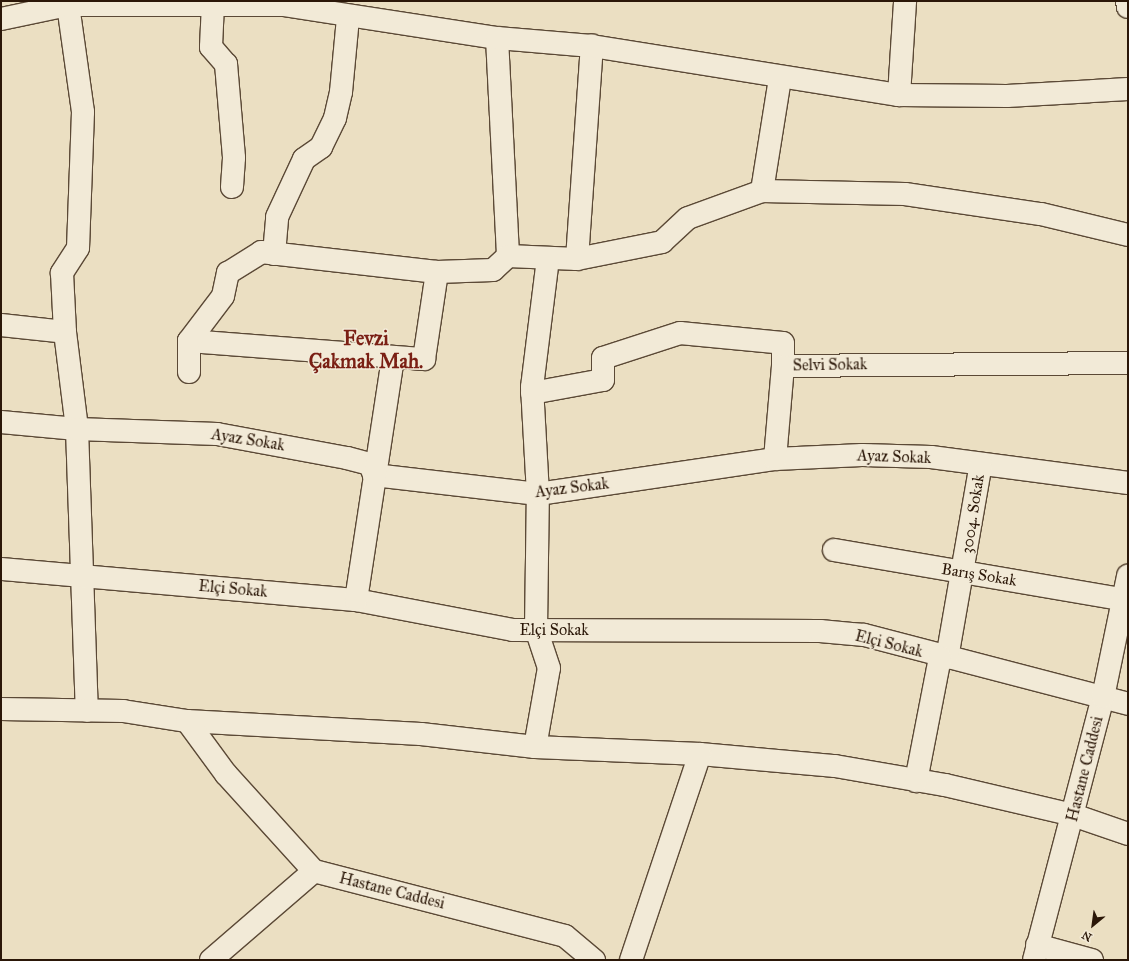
<!DOCTYPE html>
<meta charset="utf-8">
<style>
body{margin:0}
#map{position:relative;width:1129px;height:961px;overflow:hidden;background:#ebdfc2;font-family:"IM FELL Great Primer",serif}
div>[style]{position:absolute}
.roads{filter:drop-shadow(1px 0 #5b4936) drop-shadow(-1px 0 #5b4936) drop-shadow(0 1px #5b4936) drop-shadow(0 -1px #5b4936)}
.minor>*{height:22px;margin:-11px;padding:0 11px;transform-origin:11px;border-radius:11px;background:#f2ead7}
.tertiary>*{height:22px;margin:-11px;padding:0 11px;transform-origin:11px;border-radius:11px;background:#f2ead7}
span{translate:-50% -50%;white-space:nowrap;text-align:center;line-height:1.15;-webkit-text-stroke:3px #f2ead7;paint-order:stroke}
.street-label{font-size:16px;color:#2b1708}
.district-label{font-size:20px;color:#7a1f14;font-weight:700}
.frame{position:absolute;inset:0;border:2px solid #2b1708;pointer-events:none}
.north{position:absolute;left:1073px;top:905px;width:40px;height:40px;-webkit-text-stroke:3px #f2ead7;paint-order:stroke;rotate:209deg;font-size:11px;font-weight:700;line-height:16px;text-align:center;color:#2b1708}
.north::after{content:'';display:block;margin:auto;width:14px;height:18px;background:#2b1708;clip-path:polygon(50% 0,100% 100%,50% 72%,0 100%)}
</style>
<div id="map">
<div class="roads">
<div class="minor">
<i style="left:1127px;top:1px;width:6px;rotate:81deg"></i>
<i style="left:213px;top:4px;width:43px;rotate:92.7deg"></i>
<i style="left:211px;top:47px;width:23px;rotate:49deg"></i>
<i style="left:226px;top:64px;width:94px;rotate:85.1deg"></i>
<i style="left:234px;top:158px;width:29px;rotate:94deg"></i>
<i style="left:68px;top:5px;width:108px;rotate:82deg"></i>
<i style="left:83px;top:112px;width:136px;rotate:92.1deg"></i>
<i style="left:78px;top:248px;width:30px;rotate:123deg"></i>
<i style="left:62px;top:273px;width:59px;rotate:87.1deg"></i>
<i style="left:65px;top:332px;width:98px;rotate:82.9deg"></i>
<i style="left:77px;top:429px;width:282px;rotate:88deg"></i>
<i style="left:497px;top:38px;width:218px;rotate:87.1deg"></i>
<i style="left:899px;top:95px;width:94px;rotate:-86.3deg"></i>
<i style="left:762px;top:191px;width:114px;rotate:-80.9deg"></i>
<i style="left:274px;top:254px;width:37px;rotate:-85deg"></i>
<i style="left:277px;top:217px;width:64px;rotate:-65deg"></i>
<i style="left:304px;top:159px;width:21px;rotate:-35deg"></i>
<i style="left:321px;top:147px;width:32px;rotate:-64deg"></i>
<i style="left:335px;top:118px;width:27px;rotate:-77deg"></i>
<i style="left:341px;top:92px;width:74px;rotate:-84.6deg"></i>
<i style="left:577px;top:259px;width:214px;rotate:-86deg"></i>
<i style="left:1px;top:325px;width:64px;rotate:6.2deg"></i>
<i style="left:189px;top:341px;width:236px;rotate:4.4deg"></i>
<i style="left:424px;top:359px;width:88px;rotate:-81.5deg"></i>
<i style="left:189px;top:372px;width:31px;rotate:-90deg"></i>
<i style="left:189px;top:341px;width:56px;rotate:-52.9deg"></i>
<i style="left:223px;top:296px;width:24px;rotate:-78deg"></i>
<i style="left:228px;top:273px;width:39px;rotate:-32deg"></i>
<i style="left:261px;top:252px;width:177px;rotate:6.5deg"></i>
<i style="left:437px;top:272px;width:56px;rotate:-2deg"></i>
<i style="left:493px;top:270px;width:21px;rotate:-43deg"></i>
<i style="left:508px;top:256px;width:69px;rotate:2.5deg"></i>
<i style="left:577px;top:259px;width:87px;rotate:-11.3deg"></i>
<i style="left:662px;top:242px;width:35px;rotate:-43deg"></i>
<i style="left:688px;top:218px;width:79px;rotate:-20deg"></i>
<i style="left:762px;top:191px;width:143px;rotate:1.2deg"></i>
<i style="left:905px;top:194px;width:137px;rotate:8.4deg"></i>
<i style="left:1041px;top:214px;width:89px;rotate:13.6deg"></i>
<i style="left:532px;top:393px;width:72px;rotate:-10.4deg"></i>
<i style="left:603px;top:380px;width:22px;rotate:-90deg"></i>
<i style="left:603px;top:358px;width:81px;rotate:-18deg"></i>
<i style="left:680px;top:333px;width:103px;rotate:5.5deg"></i>
<i style="left:783px;top:343px;width:23px;rotate:90deg"></i>
<i style="left:783px;top:366px;width:345px;rotate:-0.5deg"></i>
<i style="left:1px;top:422px;width:76px;rotate:5.3deg"></i>
<i style="left:77px;top:429px;width:140px;rotate:2deg"></i>
<i style="left:217px;top:434px;width:132px;rotate:10.5deg"></i>
<i style="left:347px;top:458px;width:24px;rotate:15deg"></i>
<i style="left:370px;top:464px;width:12px;rotate:70deg"></i>
<i style="left:374px;top:475px;width:165px;rotate:6.6deg"></i>
<i style="left:538px;top:494px;width:240px;rotate:-8.4deg"></i>
<i style="left:775px;top:459px;width:87px;rotate:-2.6deg"></i>
<i style="left:862px;top:455px;width:69px;rotate:1.7deg"></i>
<i style="left:931px;top:457px;width:199px;rotate:7.5deg"></i>
<i style="left:775px;top:459px;width:93px;rotate:-85.1deg"></i>
<i style="left:834px;top:550px;width:298px;rotate:9.7deg"></i>
<i style="left:1px;top:569px;width:356px;rotate:5deg"></i>
<i style="left:356px;top:600px;width:160px;rotate:10.8deg"></i>
<i style="left:513px;top:630px;width:307px;rotate:0.2deg"></i>
<i style="left:820px;top:631px;width:44px;rotate:5.2deg"></i>
<i style="left:864px;top:635px;width:273px;rotate:14.6deg"></i>
<i style="left:356px;top:600px;width:244px;rotate:-81.3deg"></i>
<i style="left:947px;top:658px;width:197px;rotate:-80.1deg"></i>
<i style="left:1px;top:709px;width:122px;rotate:0.9deg"></i>
<i style="left:123px;top:711px;width:65px;rotate:8.9deg"></i>
<i style="left:187px;top:721px;width:234px;rotate:3.2deg"></i>
<i style="left:421px;top:734px;width:115px;rotate:6.5deg"></i>
<i style="left:535px;top:747px;width:165px;rotate:2.4deg"></i>
<i style="left:700px;top:754px;width:136px;rotate:5.1deg"></i>
<i style="left:835px;top:766px;width:112px;rotate:9.8deg"></i>
<i style="left:945px;top:785px;width:131px;rotate:13.2deg"></i>
<i style="left:1073px;top:815px;width:58px;rotate:19.1deg"></i>
<i style="left:187px;top:721px;width:66px;rotate:53.7deg"></i>
<i style="left:226px;top:774px;width:131px;rotate:47.8deg"></i>
<i style="left:535px;top:747px;width:80px;rotate:-80deg"></i>
<i style="left:549px;top:668px;width:41px;rotate:-108.4deg"></i>
<i style="left:536px;top:629px;width:135px;rotate:-89.2deg"></i>
<i style="left:538px;top:494px;width:107px;rotate:-93.2deg"></i>
<i style="left:532px;top:387px;width:129px;rotate:-82.9deg"></i>
<i style="left:916px;top:781px;width:126px;rotate:-79deg"></i>
<i style="left:1037px;top:945px;width:57px;rotate:15.3deg"></i>
<i style="left:631px;top:960px;width:217px;rotate:-71.5deg"></i>
</div>
<div class="tertiary">
<i style="left:1px;top:19px;width:68px;rotate:-11.8deg"></i>
<i style="left:68px;top:5px;width:215px"></i>
<i style="left:283px;top:5px;width:217px;rotate:8.8deg"></i>
<i style="left:497px;top:38px;width:95px;rotate:4.8deg"></i>
<i style="left:592px;top:46px;width:311px;rotate:9.1deg"></i>
<i style="left:899px;top:95px;width:108px;rotate:0.5deg"></i>
<i style="left:1007px;top:96px;width:121px;rotate:-3.3deg"></i>
<i style="left:211px;top:960px;width:136px;rotate:-40.8deg"></i>
<i style="left:314px;top:871px;width:259px;rotate:14.5deg"></i>
<i style="left:565px;top:936px;width:38px;rotate:40deg"></i>
<i style="left:1034px;top:960px;width:272px;rotate:-75.3deg"></i>
<i style="left:1103px;top:697px;width:124px;rotate:-78.3deg"></i>
</div>
</div>
<div class="street-label">
<span style="left:830px;top:365px;rotate:-1deg">Selvi Sokak</span>
<span style="left:248px;top:440px;rotate:9deg">Ayaz Sokak</span>
<span style="left:894px;top:457px;rotate:2deg">Ayaz Sokak</span>
<span style="left:572px;top:488px;rotate:-7deg">Ayaz Sokak</span>
<span style="left:973px;top:514px;rotate:-81deg">3004. Sokak</span>
<span style="left:979px;top:575px;rotate:9deg">Barış Sokak</span>
<span style="left:233px;top:589px;rotate:5deg">Elçi Sokak</span>
<span style="left:554px;top:630px">Elçi Sokak</span>
<span style="left:889px;top:644px;rotate:14deg">Elçi Sokak</span>
<span style="left:1085px;top:769px;rotate:-76deg">Hastane Caddesi</span>
<span style="left:392px;top:891px;rotate:14deg">Hastane Caddesi</span>
</div>
<div class="district-label">
<span style="left:366px;top:350px">Fevzi<br>Çakmak Mah.</span>
</div>
<div class="frame"></div>
<div class="north">N</div>
</div>
